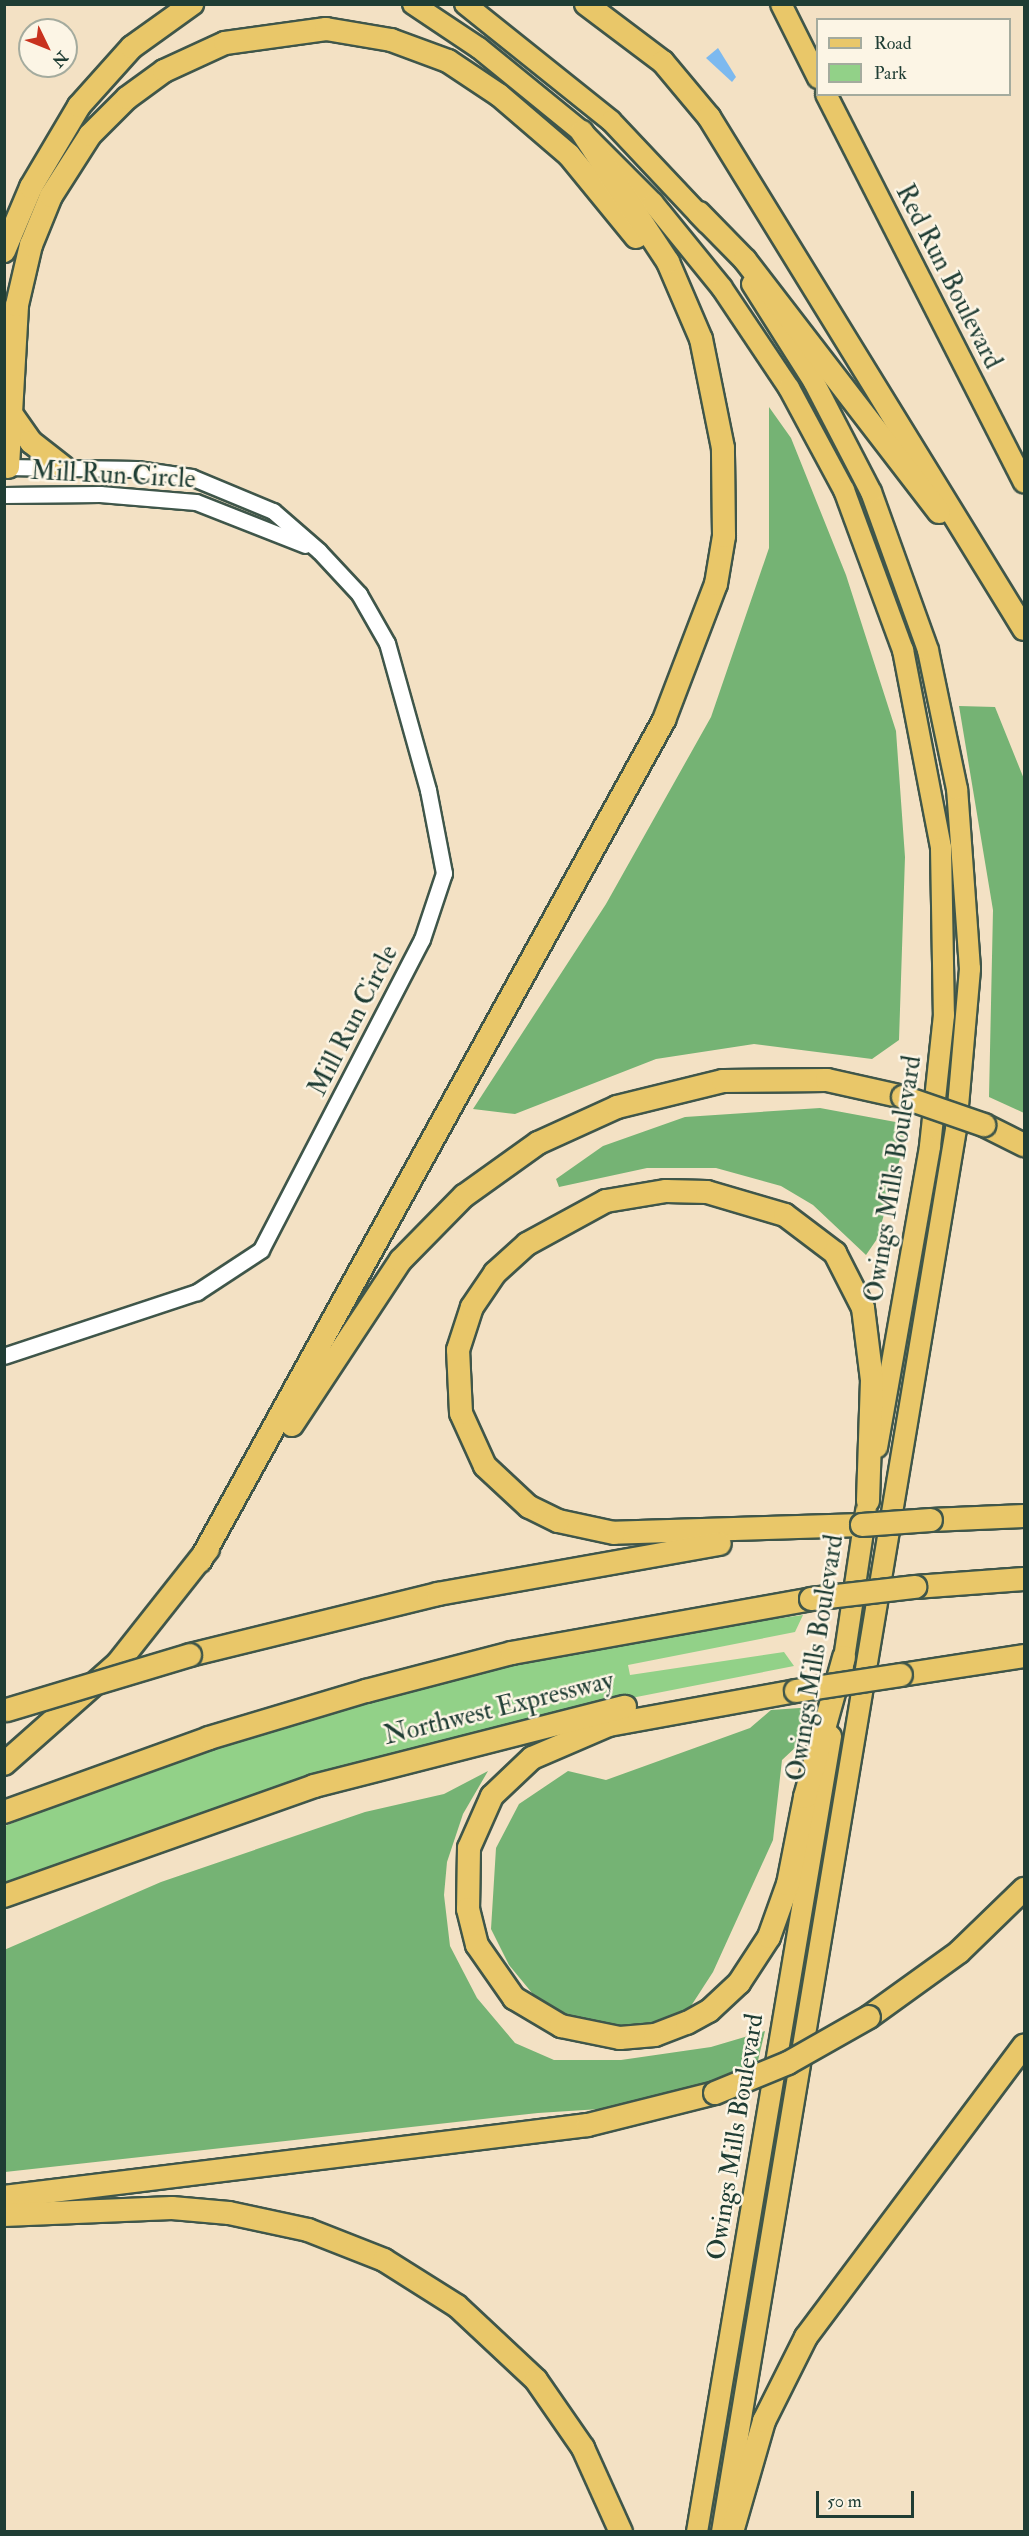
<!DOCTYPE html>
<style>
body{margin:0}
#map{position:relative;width:1029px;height:2536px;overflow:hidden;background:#f3e1c4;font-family:"IM FELL Double Pica",serif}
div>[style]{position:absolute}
.green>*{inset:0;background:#92d188}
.forest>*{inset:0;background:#75b374}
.water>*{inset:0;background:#7cb9ef}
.roads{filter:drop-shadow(2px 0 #3f564a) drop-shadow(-2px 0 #3f564a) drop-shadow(0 2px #3f564a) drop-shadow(0 -2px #3f564a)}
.minor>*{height:15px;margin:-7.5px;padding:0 7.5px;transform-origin:7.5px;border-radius:7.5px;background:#fff}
.major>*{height:20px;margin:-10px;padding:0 10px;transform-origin:10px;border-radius:10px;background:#e9c769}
.highway>*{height:22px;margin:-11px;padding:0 11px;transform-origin:11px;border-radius:11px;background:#e9c769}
.bridges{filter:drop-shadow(2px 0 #3f564a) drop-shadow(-2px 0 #3f564a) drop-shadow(0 2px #3f564a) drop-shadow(0 -2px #3f564a)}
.highway-bridge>*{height:22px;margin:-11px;padding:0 11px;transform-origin:11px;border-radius:11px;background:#e9c769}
span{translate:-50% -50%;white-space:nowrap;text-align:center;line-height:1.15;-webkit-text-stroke:5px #fcf5e5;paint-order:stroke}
.street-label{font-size:26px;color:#1f3d34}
.frame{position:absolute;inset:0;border:6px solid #1f3d34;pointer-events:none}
.legend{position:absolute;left:816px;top:18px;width:195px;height:78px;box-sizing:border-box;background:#fcf5e5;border:2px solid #a4ab9e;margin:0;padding:8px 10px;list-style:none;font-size:18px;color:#1f3d34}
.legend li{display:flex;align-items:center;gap:12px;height:30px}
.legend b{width:30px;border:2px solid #a4ab9e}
.north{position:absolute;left:18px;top:18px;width:60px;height:60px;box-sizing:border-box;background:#fcf5e5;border:2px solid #a4ab9e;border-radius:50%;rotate:133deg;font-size:16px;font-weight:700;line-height:24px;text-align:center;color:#1f3d34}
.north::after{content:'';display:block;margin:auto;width:21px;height:27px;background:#c8321e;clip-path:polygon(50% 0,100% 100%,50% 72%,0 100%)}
.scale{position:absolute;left:816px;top:2491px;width:98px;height:27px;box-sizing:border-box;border:3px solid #1f3d34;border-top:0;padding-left:8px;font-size:18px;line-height:21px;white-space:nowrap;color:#1f3d34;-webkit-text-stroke:4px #fcf5e5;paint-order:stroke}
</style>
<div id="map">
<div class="green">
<i style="clip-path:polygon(803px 1615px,795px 1632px,628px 1665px,630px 1675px,784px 1652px,794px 1666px,565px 1711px,413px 1749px,260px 1793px,5px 1889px,5px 1826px,216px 1744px,451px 1678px,658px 1635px)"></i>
</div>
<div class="forest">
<i style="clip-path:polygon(769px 407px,791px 438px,846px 575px,896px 731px,905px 857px,899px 1040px,872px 1059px,754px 1044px,656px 1059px,515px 1114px,473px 1109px,606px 904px,711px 717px,769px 548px)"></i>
<i style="clip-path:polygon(959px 706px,995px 707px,1024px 779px,1024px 1113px,989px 1097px,993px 910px)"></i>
<i style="clip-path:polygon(820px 1108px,901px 1123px,906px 1137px,877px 1239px,866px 1255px,813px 1205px,781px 1186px,716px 1168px,647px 1168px,559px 1187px,556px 1179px,603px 1146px,685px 1117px)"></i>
<i style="clip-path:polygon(814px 1707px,797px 1746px,782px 1760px,773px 1840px,713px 1972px,691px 2006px,655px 2027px,617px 2026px,572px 2017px,537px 1999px,509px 1965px,491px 1929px,496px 1848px,519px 1804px,568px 1771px,606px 1780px,750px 1728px,771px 1710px)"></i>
<i style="clip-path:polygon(488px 1771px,463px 1814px,447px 1862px,444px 1895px,450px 1946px,477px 1998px,515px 2043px,554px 2060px,621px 2060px,711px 2047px,765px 2031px,756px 2069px,631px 2107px,538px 2113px,5px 2172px,4px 1950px,161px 1882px,365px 1812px,444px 1794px)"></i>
</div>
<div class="water">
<i style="clip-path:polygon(718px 48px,736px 77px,732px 82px,706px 58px)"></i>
</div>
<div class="roads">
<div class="minor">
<i style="left:4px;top:467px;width:133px;rotate:0.9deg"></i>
<i style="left:137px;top:469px;width:55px;rotate:8.4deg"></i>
<i style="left:191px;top:477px;width:89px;rotate:22.5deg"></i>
<i style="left:273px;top:511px;width:61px;rotate:41deg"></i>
<i style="left:319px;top:551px;width:59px;rotate:47.1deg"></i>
<i style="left:359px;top:594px;width:56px;rotate:60.3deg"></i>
<i style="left:387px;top:643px;width:153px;rotate:74.4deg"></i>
<i style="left:428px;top:790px;width:85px;rotate:79.1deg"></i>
<i style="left:444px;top:873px;width:70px;rotate:108.4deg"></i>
<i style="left:422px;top:939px;width:350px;rotate:117.4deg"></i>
<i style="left:261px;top:1250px;width:77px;rotate:146.7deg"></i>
<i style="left:197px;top:1292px;width:203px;rotate:161.7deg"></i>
<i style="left:4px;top:495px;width:96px;rotate:-0.6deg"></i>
<i style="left:100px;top:494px;width:96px;rotate:4.8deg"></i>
<i style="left:196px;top:502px;width:117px;rotate:21.5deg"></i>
</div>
<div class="major">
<i style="left:413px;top:4px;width:79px;rotate:33.7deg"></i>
<i style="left:479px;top:48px;width:133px;rotate:39.2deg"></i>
<i style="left:582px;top:132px;width:100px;rotate:45deg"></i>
<i style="left:653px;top:203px;width:109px;rotate:50.9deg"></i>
<i style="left:722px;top:288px;width:120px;rotate:56.2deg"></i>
<i style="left:789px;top:388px;width:116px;rotate:61.7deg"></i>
<i style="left:844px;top:490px;width:171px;rotate:69.8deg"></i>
<i style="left:903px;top:650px;width:202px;rotate:79.1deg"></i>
<i style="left:941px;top:848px;width:167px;rotate:89deg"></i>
<i style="left:944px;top:1015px;width:133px;rotate:96.1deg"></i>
<i style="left:930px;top:1147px;width:305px;rotate:100deg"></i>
<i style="left:465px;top:4px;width:187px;rotate:38.7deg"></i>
<i style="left:611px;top:121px;width:141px;rotate:46.7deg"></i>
<i style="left:781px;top:4px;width:83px;rotate:63.4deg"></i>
<i style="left:826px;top:94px;width:436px;rotate:63deg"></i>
<i style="left:842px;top:1672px;width:163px;rotate:-81.5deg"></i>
<i style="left:697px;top:2532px;width:807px;rotate:-80.44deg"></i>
<i style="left:722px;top:2532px;width:1422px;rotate:-80.53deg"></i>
<i style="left:956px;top:1129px;width:161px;rotate:-85deg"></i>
<i style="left:970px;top:969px;width:180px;rotate:-94.1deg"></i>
<i style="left:957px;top:789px;width:142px;rotate:-101.8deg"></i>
<i style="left:928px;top:650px;width:168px;rotate:-109.8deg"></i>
<i style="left:871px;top:492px;width:124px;rotate:-117.4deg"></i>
<i style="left:814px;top:382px;width:116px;rotate:-122.3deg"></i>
</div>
<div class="highway">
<i style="left:586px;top:4px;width:96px;rotate:37deg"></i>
<i style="left:663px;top:62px;width:72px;rotate:50.1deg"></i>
<i style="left:709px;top:117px;width:601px;rotate:58.4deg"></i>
<i style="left:699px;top:213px;width:66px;rotate:45.6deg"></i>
<i style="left:745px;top:260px;width:318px;rotate:52.4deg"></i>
<i style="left:4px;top:251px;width:69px;rotate:-67.1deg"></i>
<i style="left:31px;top:187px;width:94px;rotate:-59.3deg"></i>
<i style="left:79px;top:106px;width:79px;rotate:-48.1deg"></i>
<i style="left:132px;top:47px;width:74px;rotate:-35.6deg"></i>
<i style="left:10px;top:412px;width:37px;rotate:55deg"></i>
<i style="left:31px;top:442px;width:41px;rotate:38deg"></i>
<i style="left:8px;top:467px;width:162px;rotate:-86.8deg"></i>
<i style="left:17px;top:305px;width:62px;rotate:-76.9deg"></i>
<i style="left:31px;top:245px;width:53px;rotate:-67.8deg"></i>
<i style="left:51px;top:196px;width:72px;rotate:-57.4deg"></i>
<i style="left:90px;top:135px;width:52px;rotate:-45deg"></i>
<i style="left:127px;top:98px;width:46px;rotate:-36.1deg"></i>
<i style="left:164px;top:71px;width:67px;rotate:-24.7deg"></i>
<i style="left:225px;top:43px;width:102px;rotate:-7.9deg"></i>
<i style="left:326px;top:29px;width:66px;rotate:9.6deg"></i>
<i style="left:391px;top:40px;width:61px;rotate:20.2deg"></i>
<i style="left:448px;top:61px;width:61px;rotate:33.7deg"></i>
<i style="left:499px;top:95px;width:92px;rotate:40.6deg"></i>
<i style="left:569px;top:155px;width:106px;rotate:50.7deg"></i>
<i style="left:984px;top:1125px;width:45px;rotate:26.6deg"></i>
<i style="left:292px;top:1425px;width:198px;rotate:-56.6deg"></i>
<i style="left:401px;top:1260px;width:90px;rotate:-45.5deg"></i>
<i style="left:464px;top:1196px;width:91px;rotate:-35.6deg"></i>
<i style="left:538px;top:1143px;width:87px;rotate:-24.5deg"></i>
<i style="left:617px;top:1107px;width:109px;rotate:-13.8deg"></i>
<i style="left:723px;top:1081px;width:104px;rotate:-0.6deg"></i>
<i style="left:827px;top:1080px;width:78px;rotate:12.6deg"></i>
<i style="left:931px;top:1520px;width:93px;rotate:-2.5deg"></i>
<i style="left:862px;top:1525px;width:248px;rotate:178.2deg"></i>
<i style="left:614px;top:1533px;width:57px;rotate:-167.9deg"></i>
<i style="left:558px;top:1521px;width:32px;rotate:-154deg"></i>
<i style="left:529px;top:1507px;width:60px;rotate:-137deg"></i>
<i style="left:485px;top:1466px;width:58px;rotate:-114.4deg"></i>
<i style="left:461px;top:1413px;width:63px;rotate:-92.7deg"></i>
<i style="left:458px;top:1350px;width:45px;rotate:-72deg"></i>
<i style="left:472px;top:1307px;width:41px;rotate:-55.9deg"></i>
<i style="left:495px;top:1273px;width:43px;rotate:-42.2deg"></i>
<i style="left:527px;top:1244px;width:90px;rotate:-28.6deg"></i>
<i style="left:606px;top:1201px;width:61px;rotate:-9.5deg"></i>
<i style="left:666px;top:1191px;width:41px;rotate:1.4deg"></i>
<i style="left:707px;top:1192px;width:81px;rotate:16.4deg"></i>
<i style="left:785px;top:1215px;width:63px;rotate:37.2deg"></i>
<i style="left:835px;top:1253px;width:62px;rotate:63deg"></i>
<i style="left:863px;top:1308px;width:73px;rotate:82.9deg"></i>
<i style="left:872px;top:1380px;width:121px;rotate:91.9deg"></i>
<i style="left:200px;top:1561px;width:961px;rotate:-61.11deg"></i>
<i style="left:664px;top:720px;width:146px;rotate:-69.1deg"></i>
<i style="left:716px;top:584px;width:49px;rotate:-80.5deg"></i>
<i style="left:724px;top:536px;width:88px;rotate:-90.7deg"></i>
<i style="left:723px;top:448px;width:111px;rotate:-101.4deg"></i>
<i style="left:701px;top:339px;width:84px;rotate:-113.2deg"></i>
<i style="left:668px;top:262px;width:156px;rotate:-123.5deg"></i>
<i style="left:915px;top:1587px;width:109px;rotate:-4.2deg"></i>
<i style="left:190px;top:1655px;width:255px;rotate:-13.8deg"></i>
<i style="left:438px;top:1594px;width:286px;rotate:-10.1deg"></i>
<i style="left:901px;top:1675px;width:124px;rotate:-8.8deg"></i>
<i style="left:796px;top:1691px;width:190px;rotate:169.7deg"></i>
<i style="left:609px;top:1725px;width:84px;rotate:156.8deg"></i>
<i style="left:532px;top:1758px;width:55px;rotate:136.5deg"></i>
<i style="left:492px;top:1796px;width:57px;rotate:113.9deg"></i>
<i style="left:469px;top:1848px;width:61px;rotate:90.9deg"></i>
<i style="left:468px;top:1909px;width:37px;rotate:76deg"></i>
<i style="left:477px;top:1945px;width:65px;rotate:55.1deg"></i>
<i style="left:514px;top:1998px;width:55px;rotate:30.8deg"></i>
<i style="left:561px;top:2026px;width:60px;rotate:11.5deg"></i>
<i style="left:620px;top:2038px;width:35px;rotate:-5deg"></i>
<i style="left:655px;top:2035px;width:34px;rotate:-21deg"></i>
<i style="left:687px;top:2023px;width:25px;rotate:-29deg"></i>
<i style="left:709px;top:2011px;width:41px;rotate:-43deg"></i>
<i style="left:739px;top:1983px;width:55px;rotate:-56.9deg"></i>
<i style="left:769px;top:1937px;width:56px;rotate:-70.3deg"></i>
<i style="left:788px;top:1884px;width:89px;rotate:-78.9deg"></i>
<i style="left:805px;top:1797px;width:145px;rotate:-74.4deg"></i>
<i style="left:4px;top:1764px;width:152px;rotate:-41.5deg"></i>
<i style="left:118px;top:1663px;width:145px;rotate:-51.7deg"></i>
<i style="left:4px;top:1812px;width:218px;rotate:-19.8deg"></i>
<i style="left:209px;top:1738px;width:164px;rotate:-16.7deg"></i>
<i style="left:366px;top:1691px;width:151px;rotate:-14.6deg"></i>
<i style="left:512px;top:1653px;width:304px;rotate:-10.2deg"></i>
<i style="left:4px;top:1896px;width:329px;rotate:-19.5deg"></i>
<i style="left:314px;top:1786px;width:321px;rotate:-14.3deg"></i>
<i style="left:869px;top:2017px;width:111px;rotate:-35.8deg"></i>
<i style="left:959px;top:1952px;width:91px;rotate:-44.1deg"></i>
<i style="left:4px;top:2197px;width:588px;rotate:-7.03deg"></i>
<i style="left:588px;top:2125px;width:131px;rotate:-14.1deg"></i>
<i style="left:4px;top:2215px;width:168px;rotate:-2.4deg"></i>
<i style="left:172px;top:2208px;width:57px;rotate:5deg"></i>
<i style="left:229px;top:2213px;width:81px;rotate:12.1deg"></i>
<i style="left:308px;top:2230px;width:82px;rotate:21.5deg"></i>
<i style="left:384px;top:2260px;width:86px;rotate:32.2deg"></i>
<i style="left:457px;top:2306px;width:108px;rotate:43.1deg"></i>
<i style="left:536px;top:2380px;width:83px;rotate:55.3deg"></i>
<i style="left:583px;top:2448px;width:92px;rotate:65.7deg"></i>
<i style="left:732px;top:2532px;width:116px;rotate:-73.9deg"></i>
<i style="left:764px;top:2421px;width:94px;rotate:-63.4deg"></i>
<i style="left:806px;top:2337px;width:364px;rotate:-53.2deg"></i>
</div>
</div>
<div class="bridges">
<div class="highway-bridge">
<i style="left:903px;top:1097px;width:86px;rotate:19.1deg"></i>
<i style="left:862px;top:1525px;width:69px;rotate:-4.1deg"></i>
<i style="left:811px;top:1599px;width:105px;rotate:-6.6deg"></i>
<i style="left:796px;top:1691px;width:106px;rotate:-8.7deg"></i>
<i style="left:7px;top:1710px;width:191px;rotate:-16.7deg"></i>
<i style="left:715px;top:2093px;width:79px;rotate:-22.3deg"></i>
<i style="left:788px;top:2063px;width:93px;rotate:-29.6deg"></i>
</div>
</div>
<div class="street-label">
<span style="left:948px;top:277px;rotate:63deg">Red Run Boulevard</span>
<span style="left:113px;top:476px;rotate:3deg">Mill Run Circle</span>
<span style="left:354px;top:1021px;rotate:-63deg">Mill Run Circle</span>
<span style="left:894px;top:1179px;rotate:-81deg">Owings Mills Boulevard</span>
<span style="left:816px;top:1658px;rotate:-81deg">Owings Mills Boulevard</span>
<span style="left:499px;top:1709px;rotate:-14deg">Northwest Expressway</span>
<span style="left:736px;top:2137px;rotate:-81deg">Owings Mills Boulevard</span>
</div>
<div class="frame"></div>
<ul class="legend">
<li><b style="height:8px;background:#e9c769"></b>Road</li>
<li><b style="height:16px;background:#92d188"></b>Park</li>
</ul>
<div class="north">N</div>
<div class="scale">50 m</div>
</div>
